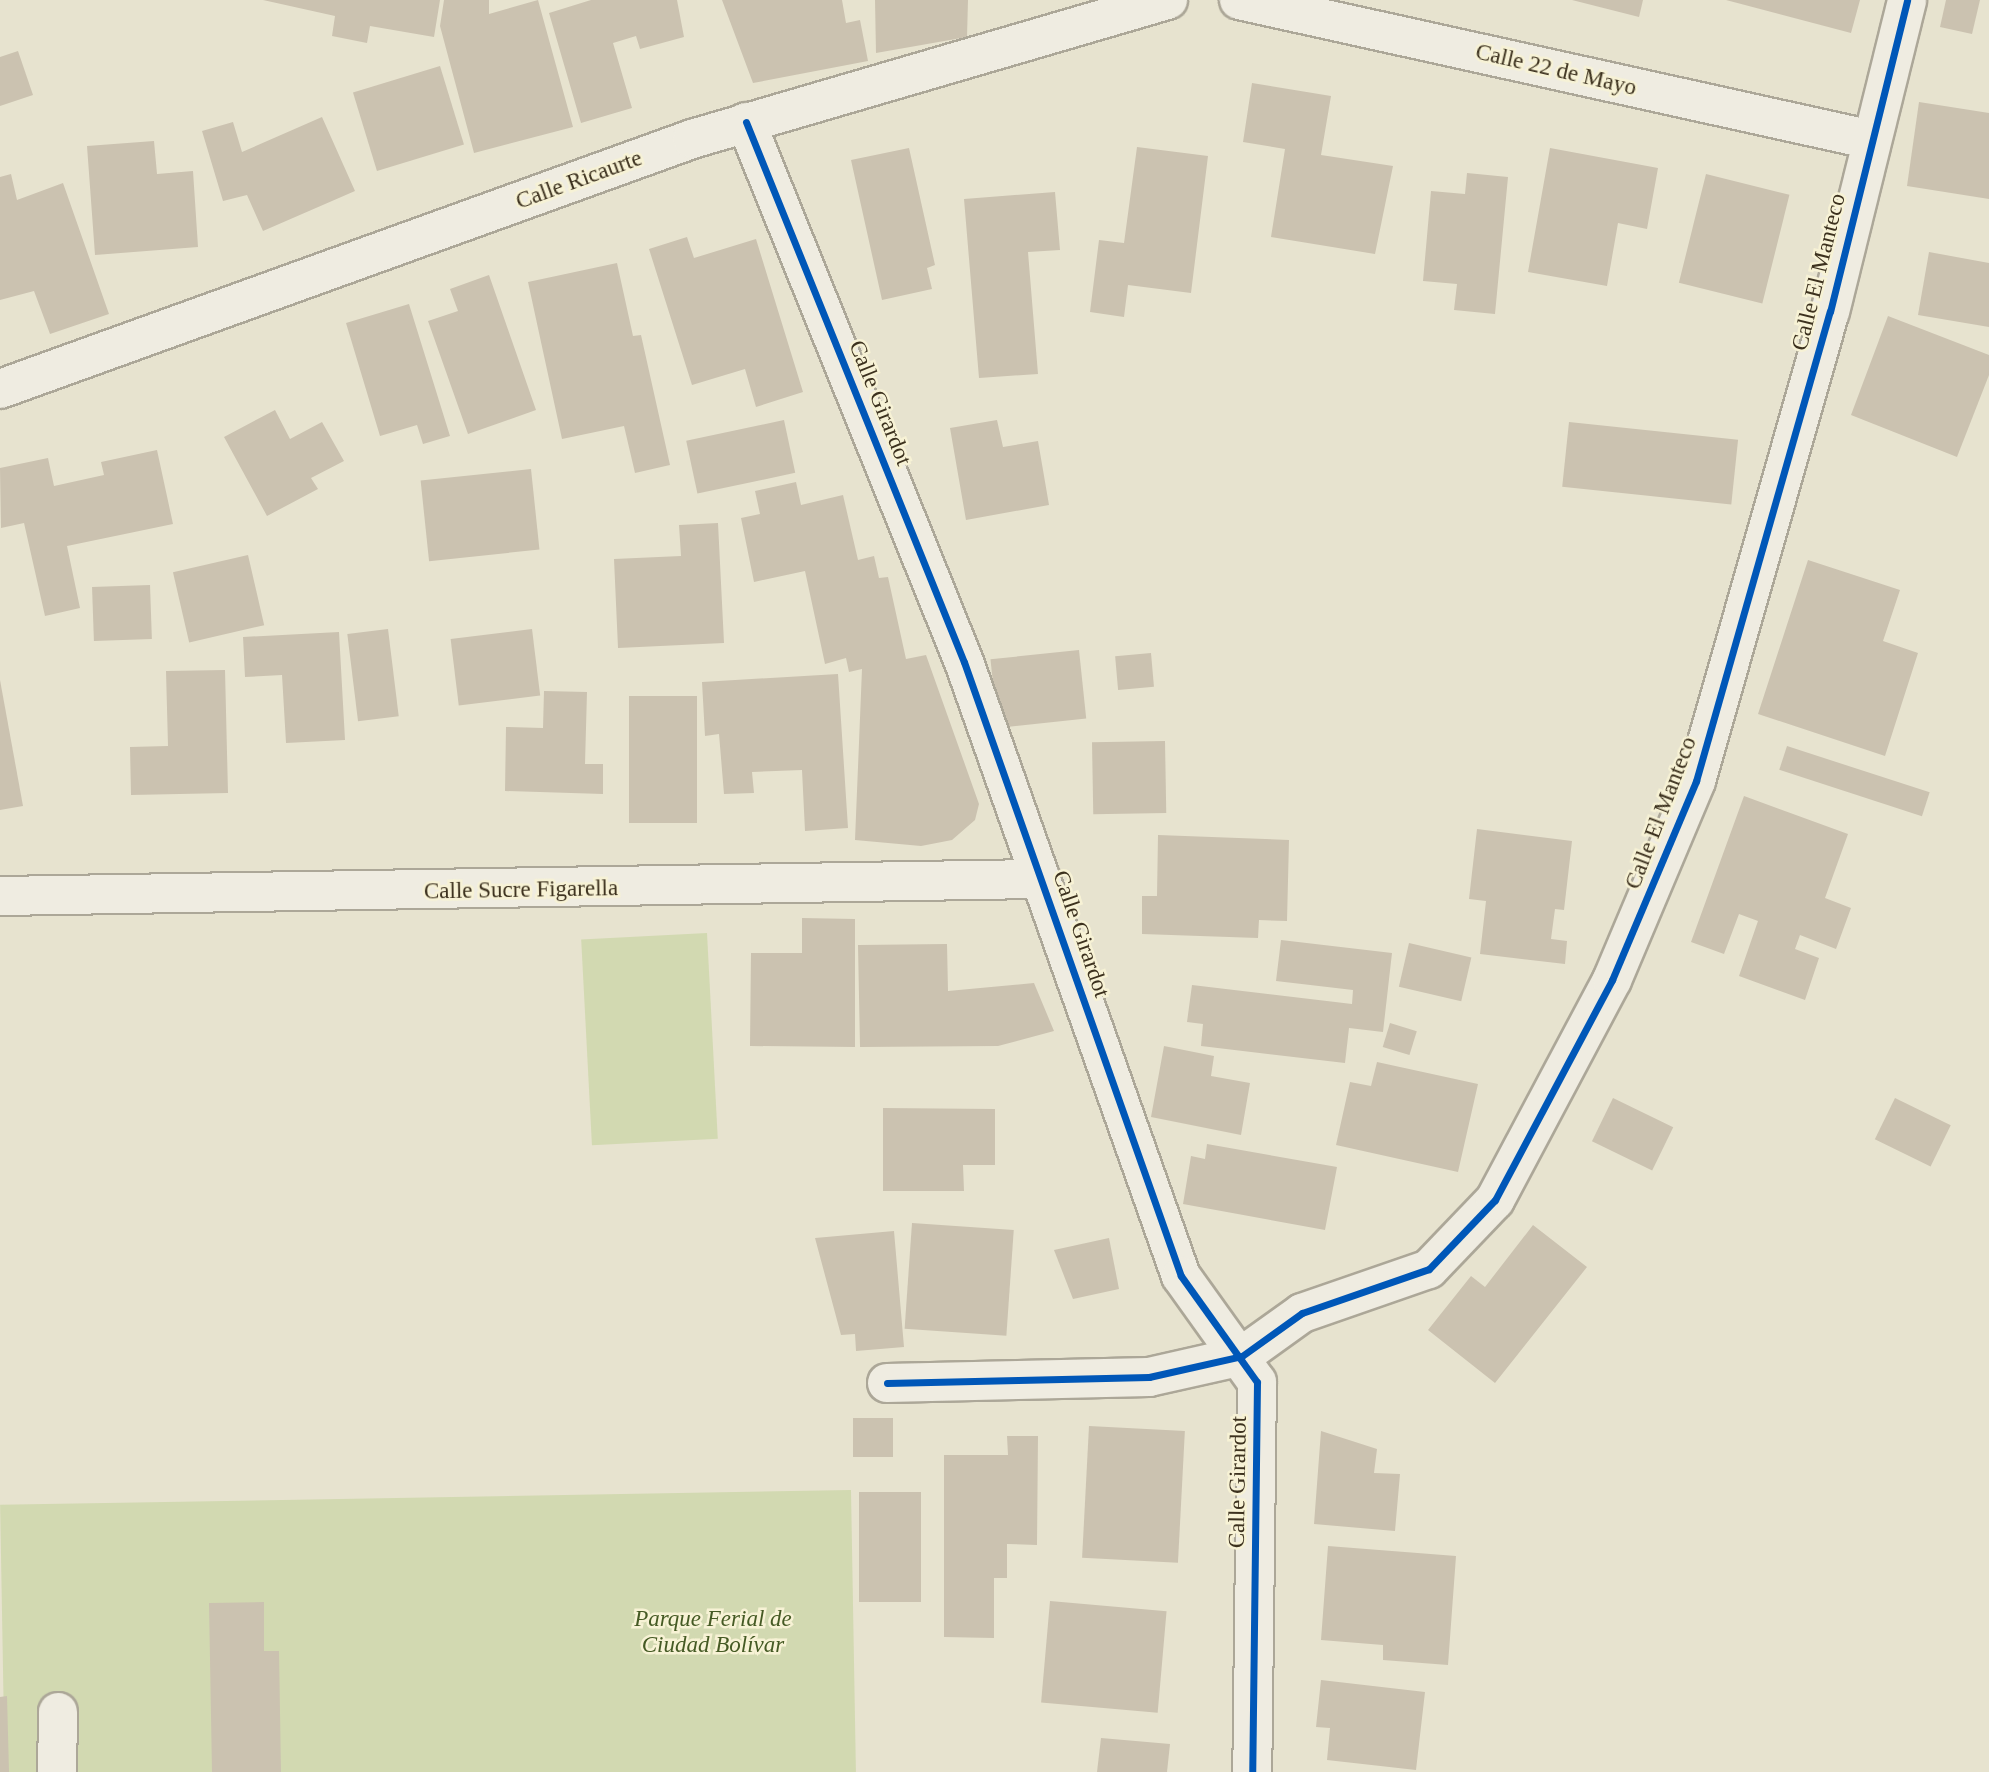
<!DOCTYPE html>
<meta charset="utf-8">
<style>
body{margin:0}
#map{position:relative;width:1989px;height:1772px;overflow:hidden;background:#e7e3cf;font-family:Georgia,serif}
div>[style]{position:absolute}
.green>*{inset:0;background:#d2d9b1;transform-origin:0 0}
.building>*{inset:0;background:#cbc2b0;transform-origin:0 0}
.roads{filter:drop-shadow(2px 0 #aca798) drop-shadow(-2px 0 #aca798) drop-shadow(0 2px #aca798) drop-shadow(0 -2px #aca798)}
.minor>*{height:38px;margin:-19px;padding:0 19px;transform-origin:19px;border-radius:19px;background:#efece1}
.cycleway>*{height:7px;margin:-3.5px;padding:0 3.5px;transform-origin:3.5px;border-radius:3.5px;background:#0057b8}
span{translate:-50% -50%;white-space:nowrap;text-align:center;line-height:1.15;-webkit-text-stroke:5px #f7f2d5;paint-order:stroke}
.street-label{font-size:23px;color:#3c311e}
.park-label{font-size:23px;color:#455a24;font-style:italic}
</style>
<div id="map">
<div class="green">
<i style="left:707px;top:933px;width:206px;height:126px;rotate:87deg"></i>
<i style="left:851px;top:1490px;width:282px;height:851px;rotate:89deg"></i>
</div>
<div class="building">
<i style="clip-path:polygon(263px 0,440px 0,434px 37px,370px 26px,367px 43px,332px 36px,335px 16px)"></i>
<i style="clip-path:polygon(444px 0,489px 0,489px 14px,538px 0,573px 127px,474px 153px,440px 26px)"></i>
<i style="clip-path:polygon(591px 0,677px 0,684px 37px,640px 49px,636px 36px,613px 43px,632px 108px,581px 123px,549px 13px)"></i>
<i style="clip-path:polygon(722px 0,842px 0,846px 23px,860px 20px,868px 61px,753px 83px)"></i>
<i style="clip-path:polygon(875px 0,968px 0,967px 37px,876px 53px)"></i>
<i style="clip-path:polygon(1572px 0,1643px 0,1639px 17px)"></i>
<i style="clip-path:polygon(1726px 0,1860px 0,1851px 33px)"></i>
<i style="clip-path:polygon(1946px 0,1980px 0,1972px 34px,1940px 27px)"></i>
<i style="clip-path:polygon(18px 51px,33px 95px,0 106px,0 57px)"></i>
<i style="left:440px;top:66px;width:82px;height:91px;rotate:73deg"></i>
<i style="clip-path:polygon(1252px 83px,1331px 96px,1321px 155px,1393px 166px,1375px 254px,1271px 237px,1285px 149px,1243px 142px)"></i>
<i style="clip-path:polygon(1919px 102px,1989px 113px,1989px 199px,1907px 186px)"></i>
<i style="clip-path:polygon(322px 117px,355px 191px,263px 231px,247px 195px,223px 201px,202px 131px,233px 122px,242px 152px)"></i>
<i style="clip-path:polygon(154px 141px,157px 174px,193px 171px,198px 247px,95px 255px,87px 146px)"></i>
<i style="clip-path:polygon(1137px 147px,1208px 156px,1191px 293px,1128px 285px,1124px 317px,1090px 312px,1099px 240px,1124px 243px)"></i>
<i style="clip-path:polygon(909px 148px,935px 265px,927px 268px,932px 289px,882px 300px,851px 160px)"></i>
<i style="clip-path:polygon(1550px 148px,1658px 168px,1647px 229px,1618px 223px,1607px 286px,1528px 272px)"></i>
<i style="clip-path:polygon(1467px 173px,1508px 177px,1495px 314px,1454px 310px,1457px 284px,1423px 281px,1431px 191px,1465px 194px)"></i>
<i style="clip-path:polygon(11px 174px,17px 200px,63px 183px,109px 314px,50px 334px,34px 291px,0 300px,0 177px)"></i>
<i style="left:1706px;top:174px;width:86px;height:112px;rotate:14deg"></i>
<i style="clip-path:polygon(1055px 192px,1060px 250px,1028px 252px,1038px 374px,979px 378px,964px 199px)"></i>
<i style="clip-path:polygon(687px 237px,694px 258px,756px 239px,803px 392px,756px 407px,745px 369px,692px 385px,649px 249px)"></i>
<i style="clip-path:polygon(1929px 252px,1989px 263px,1989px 327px,1918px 315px)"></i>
<i style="clip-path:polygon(617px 263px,633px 336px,641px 335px,670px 465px,635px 473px,624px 426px,562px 439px,528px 282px)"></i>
<i style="clip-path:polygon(489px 275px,536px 410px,468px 434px,428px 321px,458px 311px,450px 289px)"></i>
<i style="clip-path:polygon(409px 304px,450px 436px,423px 444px,417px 425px,380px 436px,346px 323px)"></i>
<i style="clip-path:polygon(1888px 316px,1989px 355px,1989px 375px,1957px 457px,1851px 415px)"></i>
<i style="clip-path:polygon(275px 410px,290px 439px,322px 422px,344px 461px,311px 478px,318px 489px,267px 516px,224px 437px)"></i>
<i style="left:784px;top:420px;width:54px;height:100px;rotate:78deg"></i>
<i style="clip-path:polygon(997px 420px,1003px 447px,1038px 441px,1049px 505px,966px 520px,950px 428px)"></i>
<i style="left:1569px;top:422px;width:170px;height:65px;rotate:6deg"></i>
<i style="clip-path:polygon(157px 450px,173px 524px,67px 546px,80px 608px,45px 616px,24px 523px,1px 528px,0 468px,48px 458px,54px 486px,104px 475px,101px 462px)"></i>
<i style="left:531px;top:469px;width:81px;height:111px;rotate:84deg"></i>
<i style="clip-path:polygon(796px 482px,801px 505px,843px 495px,858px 560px,874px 556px,879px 578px,888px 577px,906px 659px,926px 655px,979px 804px,975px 820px,952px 840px,921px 846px,855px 840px,862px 669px,849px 672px,846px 658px,825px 664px,805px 571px,754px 582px,741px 518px,760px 514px,755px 491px)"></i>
<i style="clip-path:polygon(718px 523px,724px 643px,618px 648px,614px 559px,681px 556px,679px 525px)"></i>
<i style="left:248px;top:555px;width:72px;height:77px;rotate:77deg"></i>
<i style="clip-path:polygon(1808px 560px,1900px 590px,1883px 641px,1918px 653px,1885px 756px,1758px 714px)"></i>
<i style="left:150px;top:585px;width:54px;height:58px;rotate:88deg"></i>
<i style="left:388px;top:629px;width:88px;height:41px;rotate:83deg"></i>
<i style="left:532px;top:629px;width:67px;height:82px;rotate:83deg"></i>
<i style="clip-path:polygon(339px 632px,345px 740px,286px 743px,282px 675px,245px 677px,243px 637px)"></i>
<i style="left:1079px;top:650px;width:69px;height:89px;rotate:84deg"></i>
<i style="left:1151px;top:653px;width:34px;height:36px;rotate:85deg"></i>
<i style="clip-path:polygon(225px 670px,228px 793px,131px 795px,130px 747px,168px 746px,166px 671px)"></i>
<i style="clip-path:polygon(838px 674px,848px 828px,805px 831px,802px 770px,752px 772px,754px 793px,724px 794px,719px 734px,705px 736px,702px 682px)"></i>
<i style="clip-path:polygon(0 680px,23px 806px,0 810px)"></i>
<i style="clip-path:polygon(544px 691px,587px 692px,585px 764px,603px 764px,603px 794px,505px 791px,506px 727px,543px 728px)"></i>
<i style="left:629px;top:696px;width:68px;height:127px"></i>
<i style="left:1165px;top:741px;width:72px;height:73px;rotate:89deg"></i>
<i style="left:1787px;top:746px;width:150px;height:25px;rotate:18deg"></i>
<i style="clip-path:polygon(1744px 796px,1848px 834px,1825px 898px,1851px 908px,1836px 949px,1800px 935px,1795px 949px,1819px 958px,1805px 1000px,1739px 976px,1758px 921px,1739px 914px,1724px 954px,1691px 942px)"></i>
<i style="clip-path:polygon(1477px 829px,1572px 841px,1564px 910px,1555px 909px,1551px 939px,1567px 941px,1565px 964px,1480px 954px,1486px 901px,1469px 899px)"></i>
<i style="clip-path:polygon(1158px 835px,1289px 840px,1287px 921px,1259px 920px,1258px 938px,1142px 934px,1142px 896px,1157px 896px)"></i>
<i style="clip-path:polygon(802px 918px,855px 919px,855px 1047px,750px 1046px,751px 953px,802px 953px)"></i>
<i style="clip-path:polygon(1281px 940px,1392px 953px,1383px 1032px,1349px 1028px,1345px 1063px,1201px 1046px,1203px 1024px,1187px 1022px,1192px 985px,1352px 1004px,1353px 990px,1276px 981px)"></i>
<i style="left:1409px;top:943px;width:64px;height:45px;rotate:13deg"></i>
<i style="clip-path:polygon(947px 944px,948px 991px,1034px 983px,1054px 1031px,998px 1046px,860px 1047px,858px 945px)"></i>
<i style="left:1390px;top:1023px;width:28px;height:25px;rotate:17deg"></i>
<i style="clip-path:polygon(1164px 1046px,1214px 1056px,1211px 1076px,1250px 1083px,1241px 1135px,1151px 1117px)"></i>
<i style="clip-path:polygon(1377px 1062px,1478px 1084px,1458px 1172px,1336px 1145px,1350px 1082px,1371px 1086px)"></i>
<i style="left:1613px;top:1098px;width:67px;height:48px;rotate:26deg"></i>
<i style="left:1895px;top:1098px;width:62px;height:46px;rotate:26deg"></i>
<i style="clip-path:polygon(883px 1108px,995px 1109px,995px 1165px,963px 1165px,964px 1191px,883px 1191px)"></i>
<i style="clip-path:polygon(1207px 1144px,1337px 1167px,1325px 1230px,1183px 1204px,1191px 1156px,1205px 1159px)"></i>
<i style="left:912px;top:1223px;width:102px;height:106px;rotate:4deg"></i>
<i style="clip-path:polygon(1533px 1225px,1587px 1267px,1495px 1383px,1428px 1330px,1471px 1276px,1485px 1287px)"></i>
<i style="clip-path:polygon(894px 1231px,904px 1347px,856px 1351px,855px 1334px,841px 1335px,815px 1238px)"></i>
<i style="clip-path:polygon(1109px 1238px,1119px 1289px,1073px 1299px,1054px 1250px)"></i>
<i style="left:853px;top:1418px;width:40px;height:39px"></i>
<i style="left:1089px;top:1426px;width:96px;height:132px;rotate:3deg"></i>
<i style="clip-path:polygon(1321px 1431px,1377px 1449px,1374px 1473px,1400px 1474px,1395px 1531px,1314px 1524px)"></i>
<i style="clip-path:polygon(1007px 1436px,1038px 1436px,1037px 1545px,1007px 1544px,1007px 1578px,994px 1578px,994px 1638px,944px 1637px,944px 1455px,1008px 1455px)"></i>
<i style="left:859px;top:1492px;width:62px;height:110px"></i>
<i style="clip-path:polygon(1328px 1546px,1456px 1556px,1448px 1665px,1383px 1660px,1383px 1645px,1321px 1640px)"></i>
<i style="left:1050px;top:1601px;width:117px;height:102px;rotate:5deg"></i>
<i style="clip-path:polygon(264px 1602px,264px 1651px,279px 1651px,281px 1772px,212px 1772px,209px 1603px)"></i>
<i style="clip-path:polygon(1321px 1680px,1425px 1692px,1416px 1770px,1327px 1760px,1330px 1728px,1316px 1727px)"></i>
<i style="clip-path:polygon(7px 1696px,9px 1772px,0 1772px,0 1697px)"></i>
<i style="clip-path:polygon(1101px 1738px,1170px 1744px,1167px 1772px,1097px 1772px)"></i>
</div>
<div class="roads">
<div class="minor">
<i style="left:1239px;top:0;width:648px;rotate:12.47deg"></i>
<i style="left:746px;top:122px;width:582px;rotate:68.02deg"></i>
<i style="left:964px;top:662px;width:651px;rotate:70.54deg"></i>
<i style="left:1181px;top:1276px;width:130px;rotate:54.4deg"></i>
<i style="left:1257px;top:1382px;width:390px;rotate:90.7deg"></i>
<i style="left:0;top:389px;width:736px;rotate:-19.86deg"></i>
<i style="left:692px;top:139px;width:496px;rotate:-16.3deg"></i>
<i style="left:0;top:896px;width:1041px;rotate:-0.94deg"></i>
<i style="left:887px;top:1383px;width:262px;rotate:-1.3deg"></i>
<i style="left:1149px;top:1377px;width:95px;rotate:-12.7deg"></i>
<i style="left:1242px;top:1356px;width:74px;rotate:-35.6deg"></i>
<i style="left:1302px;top:1313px;width:134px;rotate:-19.1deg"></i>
<i style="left:1429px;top:1269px;width:95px;rotate:-46.3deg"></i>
<i style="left:1495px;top:1200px;width:249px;rotate:-62deg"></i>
<i style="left:1612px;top:980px;width:216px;rotate:-67.1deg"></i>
<i style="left:1696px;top:781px;width:488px;rotate:-74.1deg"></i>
<i style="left:1830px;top:312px;width:321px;rotate:-76.1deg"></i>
<i style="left:57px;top:1772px;width:60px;rotate:-89deg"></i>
</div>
</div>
<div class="cycleway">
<i style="left:746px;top:122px;width:582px;rotate:68.02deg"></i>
<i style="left:964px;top:662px;width:651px;rotate:70.54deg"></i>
<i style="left:1181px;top:1276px;width:130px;rotate:54.4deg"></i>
<i style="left:1257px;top:1382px;width:390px;rotate:90.7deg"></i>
<i style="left:887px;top:1383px;width:262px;rotate:-1.3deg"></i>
<i style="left:1149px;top:1377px;width:95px;rotate:-12.7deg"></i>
<i style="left:1242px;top:1356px;width:74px;rotate:-35.6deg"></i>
<i style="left:1302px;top:1313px;width:134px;rotate:-19.1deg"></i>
<i style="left:1429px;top:1269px;width:95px;rotate:-46.3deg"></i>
<i style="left:1495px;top:1200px;width:249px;rotate:-62deg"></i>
<i style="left:1612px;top:980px;width:216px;rotate:-67.1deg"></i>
<i style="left:1696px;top:781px;width:488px;rotate:-74.1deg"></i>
<i style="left:1830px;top:312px;width:321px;rotate:-76.1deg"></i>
</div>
<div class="street-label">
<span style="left:1556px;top:70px;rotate:13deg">Calle 22 de Mayo</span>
<span style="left:579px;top:180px;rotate:-20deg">Calle Ricaurte</span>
<span style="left:1819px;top:272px;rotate:-76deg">Calle El Manteco</span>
<span style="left:880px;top:403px;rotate:68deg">Calle Girardot</span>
<span style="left:1661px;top:813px;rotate:-69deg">Calle El Manteco</span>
<span style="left:521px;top:890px;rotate:-1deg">Calle Sucre Figarella</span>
<span style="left:1081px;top:934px;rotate:71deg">Calle Girardot</span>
<span style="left:1238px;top:1482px;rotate:-89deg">Calle Girardot</span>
</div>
<div class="park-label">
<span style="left:713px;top:1632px">Parque Ferial de<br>Ciudad Bolívar</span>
</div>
</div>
